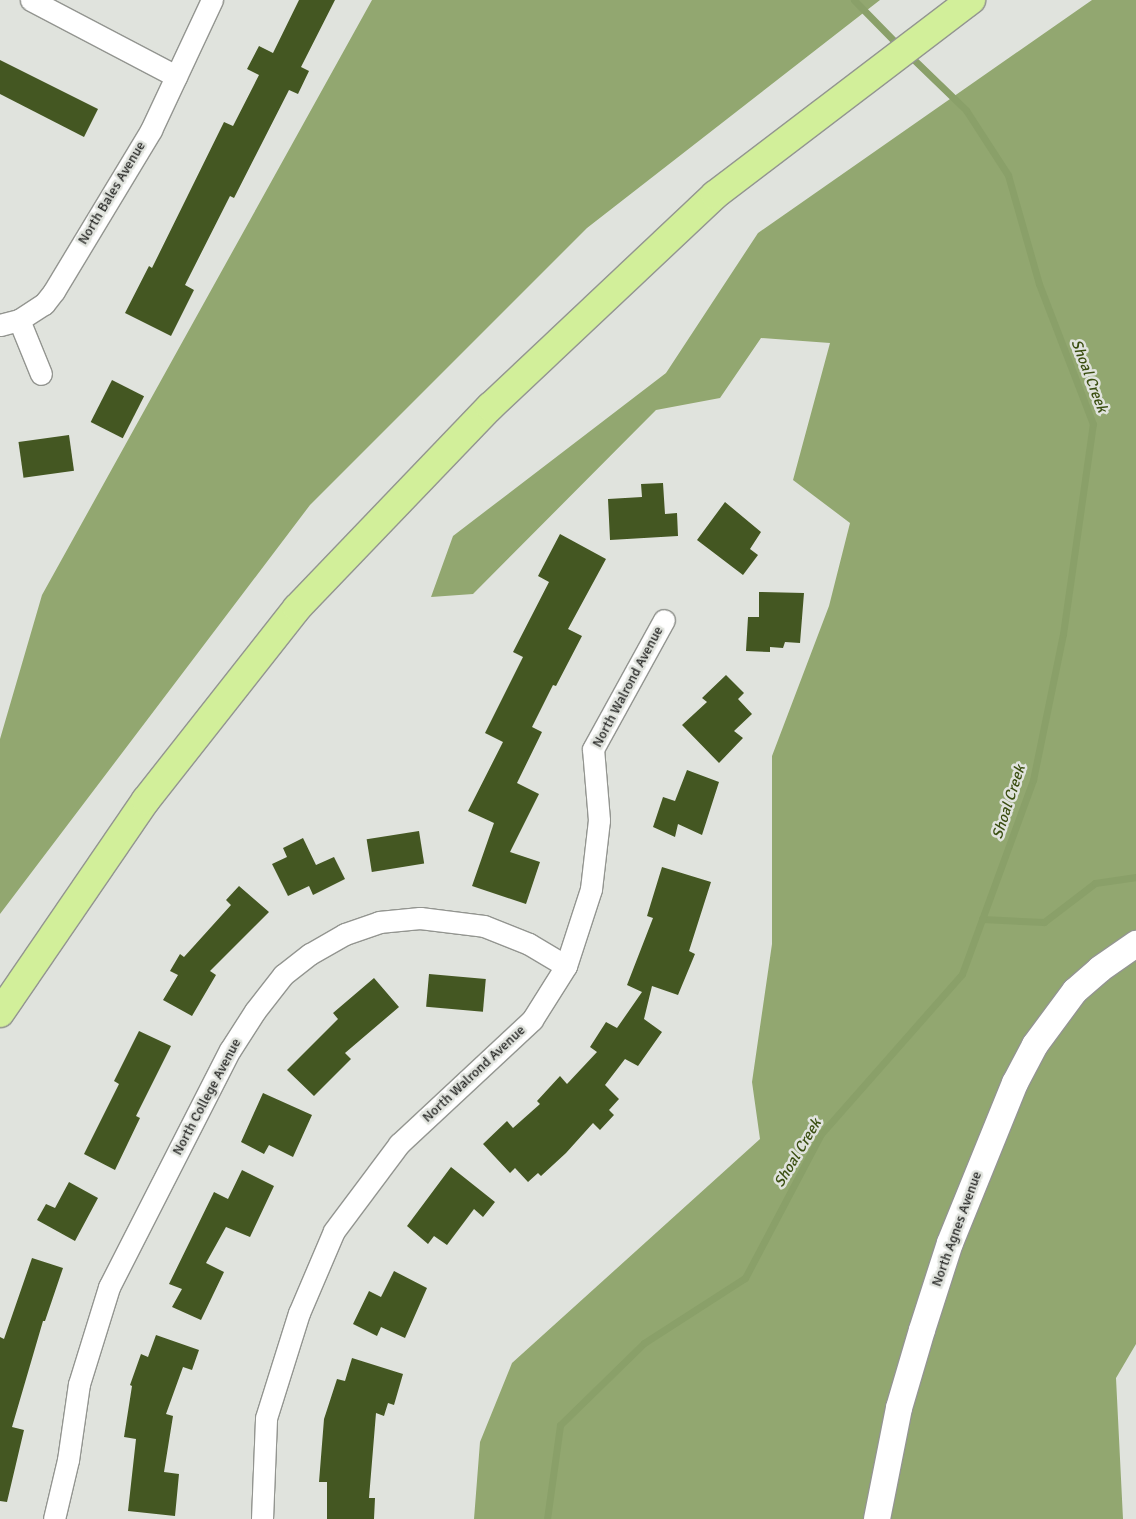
<!DOCTYPE html>
<style>
body{margin:0}
#map{position:relative;width:1136px;height:1519px;overflow:hidden;background:#e0e3dd;font-family:Signika,sans-serif}
div>[style]{position:absolute}
.forest>*{inset:0;background:#92a770}
.stream>*{height:7px;margin:-3.5px;padding:0 3.5px;transform-origin:3.5px;border-radius:3.5px;background:#8aa069}
.building>*{inset:0;background:#445722;transform-origin:0 0}
.roads{filter:drop-shadow(1px 0 #939590) drop-shadow(-1px 0 #939590) drop-shadow(0 1px #939590) drop-shadow(0 -1px #939590)}
.minor>*{height:21px;margin:-10.5px;padding:0 10.5px;transform-origin:10.5px;border-radius:10.5px;background:#fff}
.tertiary>*{height:26px;margin:-13px;padding:0 13px;transform-origin:13px;border-radius:13px;background:#fff}
.primary>*{height:28px;margin:-14px;padding:0 14px;transform-origin:14px;border-radius:14px;background:#d2ef9a}
span{translate:-50% -50%;white-space:nowrap;text-align:center;line-height:1.15;-webkit-text-stroke:5px #e0e3dd;paint-order:stroke}
.street-label{font-size:14px;color:#272826}
.water-label{font-size:15px;color:#3a4e11;font-style:italic}
</style>
<div id="map">
<div class="forest">
<i style="clip-path:polygon(372px 0,880px 0,587px 228px,310px 505px,0 914px,0 739px,42px 595px)"></i>
<i style="clip-path:polygon(1092px 0,1136px 0,1136px 1344px,1116px 1378px,1123px 1519px,474px 1519px,480px 1442px,512px 1363px,760px 1139px,752px 1082px,772px 944px,772px 756px,829px 606px,850px 523px,793px 480px,830px 343px,761px 338px,720px 398px,656px 410px,473px 594px,431px 597px,453px 536px,666px 373px,758px 233px)"></i>
</div>
<div class="stream">
<i style="left:854px;top:0;width:66px;rotate:45.6deg"></i>
<i style="left:982px;top:919px;width:62px;rotate:2.8deg"></i>
<i style="left:1044px;top:922px;width:64px;rotate:-37.4deg"></i>
<i style="left:1095px;top:883px;width:41px;rotate:-8.3deg"></i>
<i style="left:547px;top:1519px;width:95px;rotate:-82.1deg"></i>
<i style="left:560px;top:1425px;width:117px;rotate:-44.3deg"></i>
<i style="left:644px;top:1343px;width:120px;rotate:-32.8deg"></i>
<i style="left:745px;top:1278px;width:163px;rotate:-62.2deg"></i>
<i style="left:821px;top:1134px;width:213px;rotate:-48.6deg"></i>
<i style="left:962px;top:974px;width:207px;rotate:-69.9deg"></i>
<i style="left:1033px;top:780px;width:149px;rotate:-78.4deg"></i>
<i style="left:1063px;top:634px;width:212px;rotate:-81.9deg"></i>
<i style="left:1093px;top:424px;width:150px;rotate:-111.1deg"></i>
<i style="left:1039px;top:284px;width:113px;rotate:-105.9deg"></i>
<i style="left:1008px;top:175px;width:77px;rotate:-122.9deg"></i>
<i style="left:966px;top:110px;width:81px;rotate:-136deg"></i>
</div>
<div class="building">
<i style="clip-path:polygon(299px 0,335px 0,301px 67px,309px 71px,298px 94px,289px 90px,234px 198px,230px 196px,185px 285px,194px 290px,171px 336px,125px 313px,149px 266px,152px 268px,224px 122px,233px 126px,259px 75px,247px 69px,259px 46px,273px 53px)"></i>
<i style="clip-path:polygon(0 60px,98px 109px,84px 137px,0 94px)"></i>
<i style="left:112px;top:380px;width:36px;height:47px;rotate:27deg"></i>
<i style="left:69px;top:435px;width:36px;height:51px;rotate:82deg"></i>
<i style="clip-path:polygon(663px 483px,665px 514px,677px 513px,678px 536px,610px 540px,608px 499px,642px 497px,641px 484px)"></i>
<i style="clip-path:polygon(725px 502px,761px 532px,750px 549px,758px 555px,743px 575px,697px 540px)"></i>
<i style="clip-path:polygon(560px 534px,606px 559px,568px 629px,582px 636px,556px 686px,553px 685px,532px 727px,542px 732px,517px 783px,539px 794px,510px 852px,540px 862px,526px 904px,472px 886px,494px 823px,468px 811px,503px 742px,485px 733px,523px 657px,513px 652px,549px 582px,538px 576px)"></i>
<i style="clip-path:polygon(759px 592px,804px 593px,800px 643px,785px 642px,783px 648px,770px 647px,770px 652px,746px 651px,748px 617px,759px 617px)"></i>
<i style="clip-path:polygon(726px 675px,744px 693px,738px 699px,752px 714px,734px 731px,743px 738px,719px 763px,682px 725px,707px 702px,702px 698px)"></i>
<i style="clip-path:polygon(687px 770px,719px 782px,702px 835px,678px 824px,675px 837px,653px 827px,663px 797px,675px 801px)"></i>
<i style="left:419px;top:831px;width:33px;height:53px;rotate:81deg"></i>
<i style="clip-path:polygon(303px 838px,316px 865px,334px 857px,345px 879px,313px 895px,309px 886px,288px 896px,272px 864px,287px 857px,283px 848px)"></i>
<i style="clip-path:polygon(662px 867px,711px 882px,689px 951px,695px 954px,678px 995px,652px 986px,644px 1019px,662px 1032px,638px 1066px,625px 1059px,605px 1085px,619px 1099px,609px 1110px,614px 1115px,600px 1130px,593px 1123px,566px 1153px,541px 1176px,538px 1173px,528px 1182px,515px 1168px,510px 1173px,483px 1144px,507px 1121px,513px 1128px,540px 1104px,537px 1101px,560px 1076px,567px 1084px,597px 1052px,590px 1047px,606px 1022px,617px 1028px,642px 992px,627px 985px,653px 918px,647px 916px)"></i>
<i style="clip-path:polygon(239px 886px,269px 912px,210px 971px,216px 975px,192px 1016px,163px 1000px,178px 975px,170px 971px,180px 954px,184px 957px,231px 905px,226px 900px)"></i>
<i style="left:429px;top:974px;width:57px;height:33px;rotate:5deg"></i>
<i style="clip-path:polygon(374px 978px,399px 1007px,345px 1053px,351px 1059px,314px 1096px,287px 1070px,338px 1019px,333px 1013px)"></i>
<i style="clip-path:polygon(139px 1031px,171px 1046px,136px 1116px,140px 1118px,115px 1170px,84px 1154px,119px 1084px,114px 1081px)"></i>
<i style="clip-path:polygon(263px 1093px,312px 1115px,293px 1157px,269px 1145px,264px 1154px,241px 1142px)"></i>
<i style="clip-path:polygon(451px 1167px,495px 1202px,483px 1217px,474px 1209px,447px 1245px,434px 1236px,428px 1244px,407px 1226px)"></i>
<i style="clip-path:polygon(242px 1170px,274px 1186px,250px 1237px,226px 1227px,206px 1263px,224px 1272px,201px 1320px,172px 1307px,182px 1289px,169px 1284px,214px 1192px,228px 1199px)"></i>
<i style="clip-path:polygon(69px 1182px,98px 1198px,75px 1241px,37px 1220px,46px 1204px,55px 1208px)"></i>
<i style="clip-path:polygon(32px 1258px,63px 1268px,45px 1321px,43px 1321px,12px 1427px,24px 1430px,7px 1502px,0 1501px,0 1337px,4px 1339px)"></i>
<i style="clip-path:polygon(394px 1271px,427px 1288px,405px 1338px,381px 1327px,377px 1336px,353px 1324px,369px 1291px,381px 1297px)"></i>
<i style="clip-path:polygon(156px 1335px,199px 1350px,192px 1370px,183px 1367px,166px 1414px,173px 1416px,164px 1472px,179px 1474px,175px 1516px,128px 1511px,136px 1439px,124px 1437px,132px 1386px,130px 1385px,141px 1354px,148px 1357px)"></i>
<i style="clip-path:polygon(352px 1358px,403px 1374px,394px 1405px,388px 1403px,384px 1416px,376px 1413px,369px 1498px,375px 1498px,374px 1519px,327px 1519px,327px 1482px,319px 1482px,324px 1419px,337px 1379px,345px 1381px)"></i>
</div>
<div class="roads">
<div class="minor">
<i style="left:31px;top:0;width:164px;rotate:27.7deg"></i>
<i style="left:19px;top:320px;width:58px;rotate:67.8deg"></i>
<i style="left:0;top:325px;width:20px;rotate:-15deg"></i>
<i style="left:19px;top:320px;width:30px;rotate:-33deg"></i>
<i style="left:44px;top:304px;width:16px;rotate:-52deg"></i>
<i style="left:54px;top:291px;width:188px;rotate:-58.9deg"></i>
<i style="left:151px;top:130px;width:144px;rotate:-64.9deg"></i>
<i style="left:54px;top:1519px;width:61px;rotate:-76.7deg"></i>
<i style="left:68px;top:1460px;width:77px;rotate:-81.8deg"></i>
<i style="left:79px;top:1384px;width:102px;rotate:-72.8deg"></i>
<i style="left:109px;top:1287px;width:266px;rotate:-63deg"></i>
<i style="left:230px;top:1050px;width:46px;rotate:-57.3deg"></i>
<i style="left:255px;top:1011px;width:46px;rotate:-52.1deg"></i>
<i style="left:283px;top:975px;width:34px;rotate:-38deg"></i>
<i style="left:310px;top:954px;width:40px;rotate:-29.7deg"></i>
<i style="left:345px;top:934px;width:36px;rotate:-19deg"></i>
<i style="left:379px;top:922px;width:41px;rotate:-5.6deg"></i>
<i style="left:420px;top:918px;width:64px;rotate:7.1deg"></i>
<i style="left:484px;top:926px;width:48px;rotate:21.8deg"></i>
<i style="left:529px;top:944px;width:43px;rotate:30.7deg"></i>
<i style="left:262px;top:1519px;width:101px;rotate:-87.7deg"></i>
<i style="left:266px;top:1418px;width:110px;rotate:-72.6deg"></i>
<i style="left:299px;top:1313px;width:89px;rotate:-66.9deg"></i>
<i style="left:334px;top:1231px;width:109px;rotate:-53.2deg"></i>
<i style="left:399px;top:1144px;width:182px;rotate:-43deg"></i>
<i style="left:532px;top:1020px;width:64px;rotate:-57.8deg"></i>
<i style="left:566px;top:966px;width:81px;rotate:-72deg"></i>
<i style="left:591px;top:889px;width:69px;rotate:-83.4deg"></i>
<i style="left:599px;top:820px;width:71px;rotate:-94.8deg"></i>
<i style="left:593px;top:749px;width:147px;rotate:-61.2deg"></i>
</div>
<div class="tertiary">
<i style="left:877px;top:1519px;width:113px;rotate:-78.8deg"></i>
<i style="left:899px;top:1408px;width:81px;rotate:-73.6deg"></i>
<i style="left:922px;top:1330px;width:91px;rotate:-72.2deg"></i>
<i style="left:950px;top:1243px;width:173px;rotate:-67.9deg"></i>
<i style="left:1015px;top:1083px;width:43px;rotate:-62.2deg"></i>
<i style="left:1035px;top:1045px;width:67px;rotate:-53.5deg"></i>
<i style="left:1075px;top:991px;width:33px;rotate:-41deg"></i>
<i style="left:1100px;top:969px;width:44px;rotate:-34.8deg"></i>
</div>
<div class="primary">
<i style="left:0;top:1013px;width:258px;rotate:-55.6deg"></i>
<i style="left:146px;top:800px;width:244px;rotate:-51.8deg"></i>
<i style="left:297px;top:608px;width:279px;rotate:-46.2deg"></i>
<i style="left:490px;top:407px;width:309px;rotate:-43.3deg"></i>
<i style="left:715px;top:195px;width:322px;rotate:-37.3deg"></i>
</div>
</div>
<div class="street-label">
<span style="left:112px;top:193px;rotate:-59deg">North Bales Avenue</span>
<span style="left:628px;top:687px;rotate:-62deg">North Walrond Avenue</span>
<span style="left:474px;top:1074px;rotate:-43deg">North Walrond Avenue</span>
<span style="left:207px;top:1097px;rotate:-62deg">North College Avenue</span>
<span style="left:957px;top:1229px;rotate:-70deg">North Agnes Avenue</span>
</div>
<div class="water-label">
<span style="left:1089px;top:376px;rotate:69deg">Shoal Creek</span>
<span style="left:1009px;top:802px;rotate:-72deg">Shoal Creek</span>
<span style="left:798px;top:1153px;rotate:-59deg">Shoal Creek</span>
</div>
</div>
